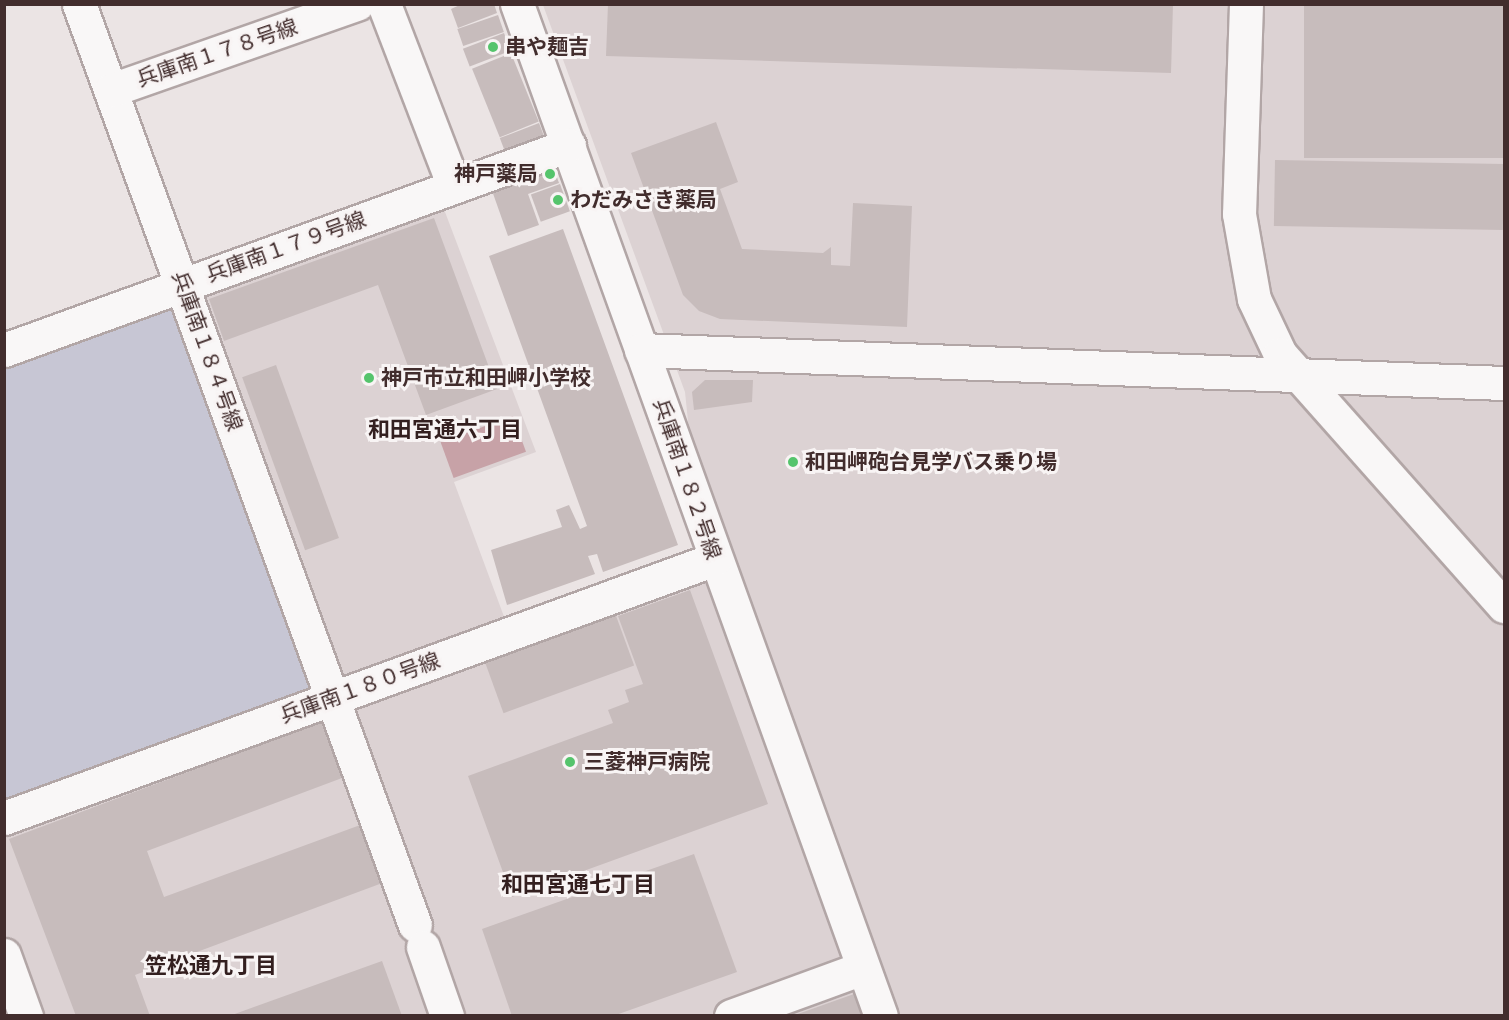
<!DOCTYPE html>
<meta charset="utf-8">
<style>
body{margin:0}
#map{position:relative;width:1509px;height:1020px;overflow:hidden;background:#ebe4e4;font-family:"Fira Sans","Noto Sans JP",sans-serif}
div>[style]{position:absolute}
.built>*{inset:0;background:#dcd2d3}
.green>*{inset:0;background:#c7c6d4}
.water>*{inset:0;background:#c7a2a7;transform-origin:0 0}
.building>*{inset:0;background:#c7bcbc;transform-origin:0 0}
.roads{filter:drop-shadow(2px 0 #b2a6a6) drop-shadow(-2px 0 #b2a6a6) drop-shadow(0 2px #b2a6a6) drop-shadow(0 -2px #b2a6a6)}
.minor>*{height:33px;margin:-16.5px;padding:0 16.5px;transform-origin:16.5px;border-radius:16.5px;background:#f9f7f7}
.dots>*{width:16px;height:16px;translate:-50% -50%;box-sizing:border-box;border:3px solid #f8f4f4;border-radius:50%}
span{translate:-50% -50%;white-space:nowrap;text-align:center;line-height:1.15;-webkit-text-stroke:6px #f8f4f4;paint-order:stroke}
.poi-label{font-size:21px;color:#422d2d;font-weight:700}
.left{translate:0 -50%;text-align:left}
.right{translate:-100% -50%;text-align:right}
.street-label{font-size:21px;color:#422d2d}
.neighbourhood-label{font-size:22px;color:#331f1f;font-weight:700}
.frame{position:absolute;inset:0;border:6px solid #422d2d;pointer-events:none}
</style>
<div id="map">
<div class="built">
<i style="clip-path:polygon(543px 5px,1504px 5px,1504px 1015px,5px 1016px,5px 829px,704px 577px,685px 392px)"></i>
<i style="clip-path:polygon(442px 204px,536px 452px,454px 482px,506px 622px,339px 681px,203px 304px,210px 287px)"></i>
</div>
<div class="green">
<i style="clip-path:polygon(162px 304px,181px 314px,314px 674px,304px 697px,5px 804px,5px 362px)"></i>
</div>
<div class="water">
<i style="left:513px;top:416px;width:38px;height:77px;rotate:70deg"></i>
</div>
<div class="building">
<i style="clip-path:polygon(462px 4px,494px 4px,497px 13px,458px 28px,451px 9px)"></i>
<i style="clip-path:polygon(608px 4px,1173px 4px,1171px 73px,606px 56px)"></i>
<i style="left:1304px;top:4px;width:200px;height:154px"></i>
<i style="left:498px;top:15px;width:18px;height:43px;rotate:71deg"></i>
<i style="left:504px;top:33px;width:19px;height:44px;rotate:69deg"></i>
<i style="left:511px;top:53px;width:74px;height:42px;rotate:68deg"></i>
<i style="clip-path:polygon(716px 122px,738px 182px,720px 189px,742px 249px,823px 253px,831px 247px,831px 265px,850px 266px,853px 203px,912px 206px,907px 327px,720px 319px,699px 311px,683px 295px,631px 153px)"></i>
<i style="left:539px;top:123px;width:19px;height:42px;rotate:69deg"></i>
<i style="left:1275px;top:160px;width:229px;height:66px;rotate:1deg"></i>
<i style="clip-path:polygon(552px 163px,559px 183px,528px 194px,539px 225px,508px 236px,490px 185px)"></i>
<i style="left:560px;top:184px;width:29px;height:31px;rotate:70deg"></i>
<i style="clip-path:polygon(434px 218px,497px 389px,426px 415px,378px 285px,224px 341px,209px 299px)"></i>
<i style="clip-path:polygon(563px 229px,678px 545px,603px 572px,597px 554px,588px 556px,595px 574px,507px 605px,491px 550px,562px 527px,556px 510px,569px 505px,580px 529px,587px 526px,489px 256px)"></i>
<i style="left:276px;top:365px;width:184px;height:36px;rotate:70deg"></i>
<i style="clip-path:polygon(705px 380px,753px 380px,752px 402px,694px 410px,692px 392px)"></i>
<i style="clip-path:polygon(690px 590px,768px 804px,512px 897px,468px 776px,613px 723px,608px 710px,629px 702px,625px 690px,643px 684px,618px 616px)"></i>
<i style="left:615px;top:613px;width:56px;height:139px;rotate:70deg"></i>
<i style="clip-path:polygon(321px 722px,342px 778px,147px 851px,164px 897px,363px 824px,385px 882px,135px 975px,150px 1016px,76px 1016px,9px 839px)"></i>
<i style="clip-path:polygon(694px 854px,737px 972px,613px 1016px,512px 1016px,482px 929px)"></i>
<i style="clip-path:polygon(382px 961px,402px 1016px,232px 1016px,232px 1015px)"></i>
<i style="clip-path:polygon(854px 994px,862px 1016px,795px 1016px,795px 1015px)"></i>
</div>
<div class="roads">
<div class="minor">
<i style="left:79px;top:4px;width:980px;rotate:69.96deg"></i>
<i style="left:384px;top:4px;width:195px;rotate:69deg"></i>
<i style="left:517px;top:4px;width:1075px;rotate:70.22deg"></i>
<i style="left:1246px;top:4px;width:210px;rotate:91.9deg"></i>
<i style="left:1239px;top:214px;width:86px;rotate:80deg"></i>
<i style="left:1254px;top:299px;width:61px;rotate:64.7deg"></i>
<i style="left:1280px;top:354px;width:337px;rotate:48.4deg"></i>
<i style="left:111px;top:90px;width:261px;rotate:-19.3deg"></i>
<i style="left:4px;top:350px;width:601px;rotate:-19.94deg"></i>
<i style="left:641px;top:350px;width:864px;rotate:2.19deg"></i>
<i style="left:4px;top:818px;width:757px;rotate:-20.02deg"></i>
<i style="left:423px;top:947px;width:73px;rotate:70.8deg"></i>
<i style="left:4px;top:955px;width:65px;rotate:70.2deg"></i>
<i style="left:731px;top:1016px;width:140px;rotate:-20deg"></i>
</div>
</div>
<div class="dots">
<i style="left:493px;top:47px;background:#55c46c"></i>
<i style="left:550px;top:174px;background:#55c46c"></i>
<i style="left:558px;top:200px;background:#55c46c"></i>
<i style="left:369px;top:378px;background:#55c46c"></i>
<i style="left:793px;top:462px;background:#55c46c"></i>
<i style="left:570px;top:762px;background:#55c46c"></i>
</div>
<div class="poi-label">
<span class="left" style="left:505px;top:47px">串や麺吉</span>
<span class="right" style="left:538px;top:174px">神戸薬局</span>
<span class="left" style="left:570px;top:200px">わだみさき薬局</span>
<span class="left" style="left:381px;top:378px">神戸市立和田岬小学校</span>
<span class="left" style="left:805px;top:462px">和田岬砲台見学バス乗り場</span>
<span class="left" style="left:584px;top:762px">三菱神戸病院</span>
</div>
<div class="street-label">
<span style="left:217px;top:53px;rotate:-19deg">兵庫南１７８号線</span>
<span style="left:286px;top:247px;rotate:-20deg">兵庫南１７９号線</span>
<span style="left:207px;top:351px;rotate:70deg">兵庫南１８４号線</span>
<span style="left:687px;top:479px;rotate:71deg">兵庫南１８２号線</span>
<span style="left:360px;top:688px;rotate:-20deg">兵庫南１８０号線</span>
</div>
<div class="neighbourhood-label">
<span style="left:445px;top:430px">和田宮通六丁目</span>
<span style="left:578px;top:885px">和田宮通七丁目</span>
<span style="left:211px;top:966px">笠松通九丁目</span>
</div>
<div class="frame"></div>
</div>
